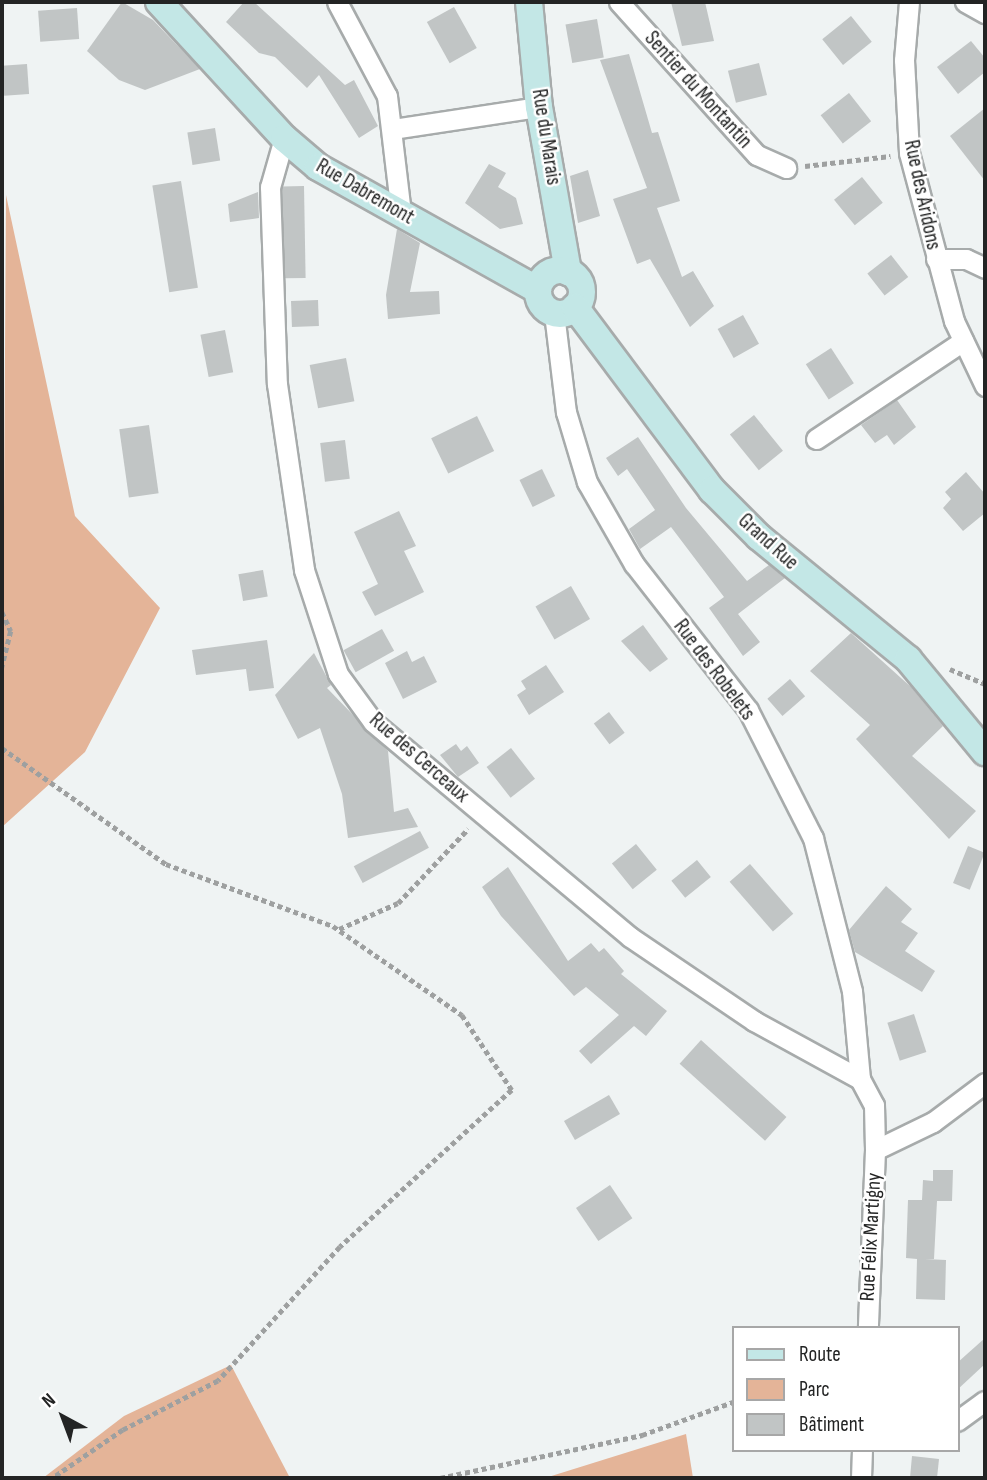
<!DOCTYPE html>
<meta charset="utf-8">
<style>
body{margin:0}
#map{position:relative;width:987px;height:1480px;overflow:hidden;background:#eff3f3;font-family:"Sofia Sans Condensed",sans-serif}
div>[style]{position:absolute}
.green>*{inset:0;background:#e4b498}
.building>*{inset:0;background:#c1c5c5;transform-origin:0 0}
.path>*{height:4.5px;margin-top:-2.25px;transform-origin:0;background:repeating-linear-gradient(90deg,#9ea0a0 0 5px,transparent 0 8.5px)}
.roads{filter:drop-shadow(2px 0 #a7abab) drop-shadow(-2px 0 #a7abab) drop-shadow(0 2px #a7abab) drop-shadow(0 -2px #a7abab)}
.street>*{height:19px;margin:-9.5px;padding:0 9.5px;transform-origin:9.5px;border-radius:9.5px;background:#fff}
.secondary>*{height:26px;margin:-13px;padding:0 13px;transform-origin:13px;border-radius:13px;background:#c3e7e6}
.secondary>.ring{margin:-13px;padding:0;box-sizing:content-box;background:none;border:26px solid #c3e7e6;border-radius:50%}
span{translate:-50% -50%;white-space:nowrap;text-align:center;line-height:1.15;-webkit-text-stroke:5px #fff;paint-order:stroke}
.street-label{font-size:21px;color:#232424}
.frame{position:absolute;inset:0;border:4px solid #232424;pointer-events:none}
.legend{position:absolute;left:732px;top:1326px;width:228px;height:126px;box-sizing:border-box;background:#fff;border:2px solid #a7a7a7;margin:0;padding:9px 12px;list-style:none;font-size:21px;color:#232424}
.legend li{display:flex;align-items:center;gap:14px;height:35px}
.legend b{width:35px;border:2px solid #a7a7a7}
.north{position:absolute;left:28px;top:1382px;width:70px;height:70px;-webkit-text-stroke:5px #fff;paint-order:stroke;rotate:319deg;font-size:19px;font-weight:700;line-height:28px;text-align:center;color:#232424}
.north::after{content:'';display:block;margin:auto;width:24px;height:32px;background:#232424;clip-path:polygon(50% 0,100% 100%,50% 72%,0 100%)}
</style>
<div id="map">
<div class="green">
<i style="clip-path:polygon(6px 195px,75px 516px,160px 608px,85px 752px,2px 827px)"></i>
<i style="clip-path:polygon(231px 1365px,290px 1478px,43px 1478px,124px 1416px)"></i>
<i style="clip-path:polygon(686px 1434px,693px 1478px,545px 1478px)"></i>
</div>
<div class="building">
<i style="clip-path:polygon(122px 2px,153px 20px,200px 69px,145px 90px,119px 80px,87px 51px)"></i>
<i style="clip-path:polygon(244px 2px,254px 2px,345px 85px,354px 80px,378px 126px,359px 138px,319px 75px,307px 88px,275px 57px,259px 53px,226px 22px)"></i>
<i style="clip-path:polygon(671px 2px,705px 2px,714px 41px,682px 46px)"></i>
<i style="left:454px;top:7px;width:47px;height:31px;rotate:61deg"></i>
<i style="left:77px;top:8px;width:31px;height:39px;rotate:86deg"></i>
<i style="left:851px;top:16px;width:33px;height:37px;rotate:51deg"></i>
<i style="left:597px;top:19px;width:39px;height:32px;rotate:80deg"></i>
<i style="clip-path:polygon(971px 41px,985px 58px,985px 72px,958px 94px,937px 67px)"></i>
<i style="clip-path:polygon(629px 54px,652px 133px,658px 132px,680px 201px,657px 208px,682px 277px,693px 271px,714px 306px,690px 327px,650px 259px,637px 264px,613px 199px,647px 188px,600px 60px)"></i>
<i style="left:759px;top:63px;width:33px;height:32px;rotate:76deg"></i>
<i style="left:27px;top:64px;width:30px;height:25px;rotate:86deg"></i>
<i style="left:849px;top:93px;width:36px;height:36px;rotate:52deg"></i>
<i style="clip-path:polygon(985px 108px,985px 181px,950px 136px)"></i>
<i style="left:215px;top:128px;width:33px;height:28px;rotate:81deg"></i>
<i style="clip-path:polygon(489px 164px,506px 173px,498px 187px,516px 198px,523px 224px,500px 229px,465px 203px)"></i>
<i style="clip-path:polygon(588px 170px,600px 216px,578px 223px,570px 176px)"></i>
<i style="left:862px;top:177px;width:33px;height:36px;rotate:51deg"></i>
<i style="left:181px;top:181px;width:108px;height:29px;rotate:81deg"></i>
<i style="left:304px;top:186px;width:92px;height:22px;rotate:89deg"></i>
<i style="clip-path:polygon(258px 192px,259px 218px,230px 222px,228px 204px)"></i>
<i style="clip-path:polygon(397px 229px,420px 243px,410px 292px,439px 291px,440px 314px,388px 319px,386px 295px)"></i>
<i style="left:891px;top:255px;width:28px;height:30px;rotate:52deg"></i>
<i style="left:318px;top:300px;width:26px;height:27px;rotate:88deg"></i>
<i style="left:743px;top:315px;width:33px;height:29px;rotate:61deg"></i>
<i style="left:225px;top:330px;width:43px;height:25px;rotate:79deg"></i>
<i style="left:831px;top:348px;width:42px;height:30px;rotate:57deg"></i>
<i style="left:346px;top:358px;width:44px;height:37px;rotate:79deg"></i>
<i style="clip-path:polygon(897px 400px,916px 427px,894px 445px,887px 435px,875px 443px,861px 425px)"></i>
<i style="left:754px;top:415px;width:46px;height:31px;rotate:51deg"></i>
<i style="left:477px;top:416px;width:39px;height:51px;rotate:64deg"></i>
<i style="left:149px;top:425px;width:69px;height:30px;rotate:82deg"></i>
<i style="clip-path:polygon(638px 437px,686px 508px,747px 581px,769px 565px,785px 578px,738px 614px,760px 642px,743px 656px,709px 608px,724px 597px,671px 527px,640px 549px,629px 529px,655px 510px,627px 469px,618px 476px,606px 458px)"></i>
<i style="left:345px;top:440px;width:39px;height:25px;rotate:83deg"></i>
<i style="left:542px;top:469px;width:30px;height:25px;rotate:64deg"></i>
<i style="clip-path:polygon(966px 472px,985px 494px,985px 513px,963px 531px,943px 508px,951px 499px,945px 492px)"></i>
<i style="clip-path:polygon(399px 511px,416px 546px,404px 551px,424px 592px,375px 616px,362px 592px,378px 584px,354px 532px)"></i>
<i style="left:263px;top:570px;width:27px;height:25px;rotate:80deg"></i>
<i style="left:571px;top:586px;width:38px;height:41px;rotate:60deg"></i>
<i style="clip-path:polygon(643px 625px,668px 659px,650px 672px,621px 641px)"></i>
<i style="left:382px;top:629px;width:25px;height:44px;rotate:61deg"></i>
<i style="clip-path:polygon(851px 633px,911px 687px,943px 726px,912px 756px,976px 811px,949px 839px,856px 739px,870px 725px,810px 671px)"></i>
<i style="clip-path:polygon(267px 640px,274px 688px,249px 691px,246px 669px,196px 675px,192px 650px)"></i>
<i style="clip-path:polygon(407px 651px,412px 662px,424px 656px,437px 682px,403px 699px,385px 663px)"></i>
<i style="clip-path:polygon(314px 653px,331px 685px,327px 688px,388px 751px,394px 812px,408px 808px,418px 827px,348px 838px,342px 794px,320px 728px,298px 739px,275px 695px)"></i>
<i style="clip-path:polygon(546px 665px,564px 692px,529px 715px,517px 695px,526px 689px,521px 681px)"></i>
<i style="left:790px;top:679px;width:23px;height:30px;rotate:49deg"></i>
<i style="left:609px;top:712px;width:26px;height:19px;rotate:53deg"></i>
<i style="clip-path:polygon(456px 744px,461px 751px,467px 746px,479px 763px,458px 777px,440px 755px)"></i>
<i style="left:511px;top:748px;width:39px;height:31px;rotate:52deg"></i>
<i style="left:420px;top:831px;width:19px;height:75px;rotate:62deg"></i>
<i style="left:636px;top:844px;width:33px;height:31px;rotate:51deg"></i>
<i style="left:968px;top:846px;width:18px;height:40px;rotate:22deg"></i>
<i style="left:697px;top:860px;width:22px;height:33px;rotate:51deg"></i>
<i style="left:750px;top:864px;width:66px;height:27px;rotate:49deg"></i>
<i style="clip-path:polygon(508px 867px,568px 961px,591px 943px,599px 952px,604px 948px,624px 971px,621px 974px,667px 1011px,646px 1036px,634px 1026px,591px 1064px,579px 1051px,619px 1015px,586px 987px,574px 996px,501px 916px,482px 887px)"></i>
<i style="clip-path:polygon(886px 886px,912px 909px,901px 922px,918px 933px,905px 951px,935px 971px,922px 992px,855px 952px,849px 930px)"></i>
<i style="left:914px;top:1014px;width:40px;height:28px;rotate:72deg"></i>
<i style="left:701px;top:1040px;width:115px;height:32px;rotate:42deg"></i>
<i style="left:609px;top:1095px;width:22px;height:52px;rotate:60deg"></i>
<i style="clip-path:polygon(933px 1170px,953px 1170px,952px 1201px,937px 1201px,934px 1259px,925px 1259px,946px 1260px,945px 1300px,916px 1299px,917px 1259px,906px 1258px,908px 1200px,922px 1200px,923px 1180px,933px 1181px)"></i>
<i style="left:610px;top:1185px;width:40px;height:41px;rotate:56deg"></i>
<i style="clip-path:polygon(985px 1338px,985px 1364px,957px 1390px,957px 1363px)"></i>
<i style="clip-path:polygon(912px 1456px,939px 1459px,937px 1478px,910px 1478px)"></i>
</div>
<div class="path">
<i style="left:805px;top:166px;width:86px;rotate:-6.7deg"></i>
<i style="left:2px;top:612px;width:21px;rotate:65deg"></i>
<i style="left:11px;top:631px;width:38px;rotate:104deg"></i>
<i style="left:950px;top:669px;width:38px;rotate:23deg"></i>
<i style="left:2px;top:748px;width:201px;rotate:35.3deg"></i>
<i style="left:166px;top:864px;width:178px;rotate:20.4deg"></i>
<i style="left:333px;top:926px;width:157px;rotate:34.6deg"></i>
<i style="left:462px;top:1015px;width:90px;rotate:56.3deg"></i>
<i style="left:512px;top:1090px;width:233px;rotate:137.6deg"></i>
<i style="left:340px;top:1247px;width:181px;rotate:132.3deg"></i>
<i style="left:218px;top:1381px;width:107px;rotate:152.7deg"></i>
<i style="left:123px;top:1430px;width:85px;rotate:145.6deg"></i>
<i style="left:339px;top:929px;width:64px;rotate:-23.8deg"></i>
<i style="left:398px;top:903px;width:102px;rotate:-46.6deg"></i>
<i style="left:440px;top:1478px;width:207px;rotate:-12deg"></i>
<i style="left:642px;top:1435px;width:97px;rotate:-19.9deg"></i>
</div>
<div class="roads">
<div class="street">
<i style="left:337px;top:2px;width:106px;rotate:62deg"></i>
<i style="left:387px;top:96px;width:118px;rotate:83.2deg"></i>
<i style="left:619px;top:2px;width:206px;rotate:48deg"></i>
<i style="left:757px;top:155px;width:32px;rotate:24deg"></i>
<i style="left:909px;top:2px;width:58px;rotate:94.9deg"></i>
<i style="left:904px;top:60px;width:93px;rotate:86.9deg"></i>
<i style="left:909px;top:153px;width:174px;rotate:75deg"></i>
<i style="left:954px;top:321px;width:72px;rotate:64.5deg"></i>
<i style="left:965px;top:2px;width:23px;rotate:29deg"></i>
<i style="left:393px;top:129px;width:148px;rotate:-8.6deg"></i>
<i style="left:284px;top:138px;width:51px;rotate:105.9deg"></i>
<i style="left:270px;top:187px;width:197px;rotate:88deg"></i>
<i style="left:277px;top:384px;width:188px;rotate:81.7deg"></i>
<i style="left:304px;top:570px;width:109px;rotate:71.9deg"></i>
<i style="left:338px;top:674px;width:59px;rotate:53.9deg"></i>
<i style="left:373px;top:722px;width:335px;rotate:39.9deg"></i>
<i style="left:630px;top:937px;width:150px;rotate:34.1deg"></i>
<i style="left:754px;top:1021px;width:121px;rotate:28.7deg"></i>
<i style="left:860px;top:1079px;width:30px;rotate:62deg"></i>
<i style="left:874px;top:1105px;width:45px;rotate:88.7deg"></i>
<i style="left:875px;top:1150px;width:178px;rotate:92.3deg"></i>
<i style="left:936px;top:259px;width:30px"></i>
<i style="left:966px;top:259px;width:21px;rotate:25deg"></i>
<i style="left:554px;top:313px;width:100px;rotate:83.1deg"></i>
<i style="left:566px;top:412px;width:73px;rotate:73.3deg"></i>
<i style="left:587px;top:482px;width:95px;rotate:60.2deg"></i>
<i style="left:634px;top:564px;width:185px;rotate:52deg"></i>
<i style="left:748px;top:710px;width:144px;rotate:63.1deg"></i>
<i style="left:813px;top:838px;width:158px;rotate:75.7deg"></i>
<i style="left:852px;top:991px;width:88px;rotate:84.8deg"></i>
<i style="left:816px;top:439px;width:177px;rotate:-33.7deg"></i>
<i style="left:875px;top:1150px;width:64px;rotate:-25.8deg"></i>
<i style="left:933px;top:1122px;width:65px;rotate:-36.9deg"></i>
<i style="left:957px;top:1421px;width:34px;rotate:-36deg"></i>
<i style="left:861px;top:1478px;width:28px;rotate:-88deg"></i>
</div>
<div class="secondary">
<i style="left:159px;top:2px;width:185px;rotate:47.4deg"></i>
<i style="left:284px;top:138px;width:45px;rotate:40.5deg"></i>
<i style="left:318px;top:167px;width:252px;rotate:29.2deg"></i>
<i style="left:529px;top:2px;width:105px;rotate:84.6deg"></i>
<i style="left:539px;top:107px;width:168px;rotate:80deg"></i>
<i class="ring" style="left:538px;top:270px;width:18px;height:18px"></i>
<i style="left:575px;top:307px;width:229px;rotate:53.2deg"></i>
<i style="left:712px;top:490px;width:66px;rotate:45deg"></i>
<i style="left:759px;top:537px;width:193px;rotate:39.3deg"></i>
<i style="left:908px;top:659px;width:121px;rotate:50.4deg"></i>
</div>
</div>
<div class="street-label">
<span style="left:698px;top:90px;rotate:48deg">Sentier du Montantin</span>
<span style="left:546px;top:137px;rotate:81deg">Rue du Marais</span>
<span style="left:365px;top:192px;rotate:30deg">Rue Dabremont</span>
<span style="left:922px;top:195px;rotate:78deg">Rue des Aridons</span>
<span style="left:768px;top:542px;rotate:42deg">Grand Rue</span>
<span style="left:714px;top:670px;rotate:53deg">Rue des Robelets</span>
<span style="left:419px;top:758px;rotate:41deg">Rue des Cerceaux</span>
<span style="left:871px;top:1237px;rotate:-87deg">Rue Félix Martigny</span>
</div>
<div class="frame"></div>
<ul class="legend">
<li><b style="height:9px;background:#c3e7e6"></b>Route</li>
<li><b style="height:19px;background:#e4b498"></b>Parc</li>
<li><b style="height:19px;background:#c1c5c5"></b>Bâtiment</li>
</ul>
<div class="north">N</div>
</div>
